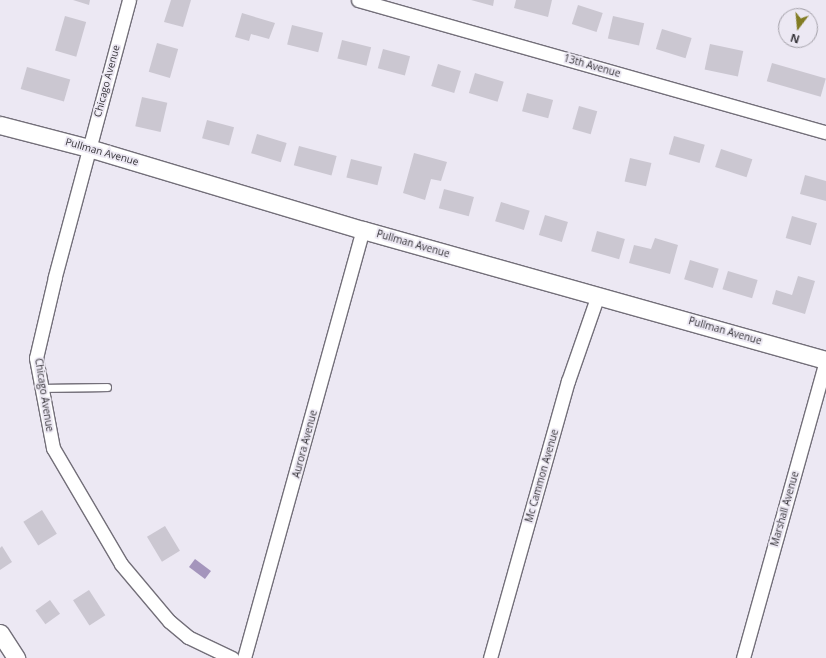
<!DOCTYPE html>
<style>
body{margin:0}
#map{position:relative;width:826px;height:658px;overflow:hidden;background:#ece8f3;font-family:"Open Sans",sans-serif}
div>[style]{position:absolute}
.water>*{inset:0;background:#a495bc;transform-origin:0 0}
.building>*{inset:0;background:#cbc7d1;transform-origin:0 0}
.roads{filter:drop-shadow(1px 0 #736f79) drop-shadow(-1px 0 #736f79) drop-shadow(0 1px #736f79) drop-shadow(0 -1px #736f79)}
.service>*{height:7px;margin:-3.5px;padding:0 3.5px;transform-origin:3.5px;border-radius:3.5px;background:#fff}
.minor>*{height:13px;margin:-6.5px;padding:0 6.5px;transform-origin:6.5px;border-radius:6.5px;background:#fff}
.tertiary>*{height:17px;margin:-8.5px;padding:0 8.5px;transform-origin:8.5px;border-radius:8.5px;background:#fff}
span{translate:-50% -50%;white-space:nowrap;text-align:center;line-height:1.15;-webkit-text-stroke:3.5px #ece8f3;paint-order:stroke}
.street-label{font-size:10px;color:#353338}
.north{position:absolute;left:778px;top:8px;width:40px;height:40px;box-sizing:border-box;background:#ece8f3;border:1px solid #a3a0a8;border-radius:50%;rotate:196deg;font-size:11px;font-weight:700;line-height:16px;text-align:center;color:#353338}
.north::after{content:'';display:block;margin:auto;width:14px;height:18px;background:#827c23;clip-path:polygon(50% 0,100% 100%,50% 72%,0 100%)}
</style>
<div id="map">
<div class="water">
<i style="left:195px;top:559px;width:20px;height:10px;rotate:37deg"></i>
</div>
<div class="building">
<i style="clip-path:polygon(73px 0,90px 0,89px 5px)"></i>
<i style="clip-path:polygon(171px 0,191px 0,183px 27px,164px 22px)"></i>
<i style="clip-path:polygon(471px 0,494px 0,493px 6px)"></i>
<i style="clip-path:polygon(516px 0,552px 0,548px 17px,514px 8px)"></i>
<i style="left:578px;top:5px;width:26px;height:20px;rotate:18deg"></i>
<i style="clip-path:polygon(242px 13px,275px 23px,269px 39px,251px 34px,249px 41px,235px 37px)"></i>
<i style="left:65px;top:16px;width:22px;height:36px;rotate:16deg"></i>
<i style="left:613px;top:16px;width:32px;height:23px;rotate:13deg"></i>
<i style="left:292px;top:25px;width:32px;height:20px;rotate:14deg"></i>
<i style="left:662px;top:29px;width:31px;height:21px;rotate:17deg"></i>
<i style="left:342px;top:40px;width:30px;height:19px;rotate:14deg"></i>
<i style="left:157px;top:43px;width:22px;height:30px;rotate:16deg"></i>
<i style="left:710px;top:44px;width:34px;height:26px;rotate:12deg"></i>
<i style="left:383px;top:49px;width:28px;height:20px;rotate:15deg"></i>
<i style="left:772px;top:63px;width:56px;height:19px;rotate:16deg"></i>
<i style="left:438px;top:64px;width:24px;height:23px;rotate:17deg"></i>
<i style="left:27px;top:67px;width:45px;height:23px;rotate:16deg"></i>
<i style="left:475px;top:73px;width:30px;height:21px;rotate:17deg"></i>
<i style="left:527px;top:93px;width:27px;height:19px;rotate:15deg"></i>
<i style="left:142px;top:97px;width:26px;height:30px;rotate:13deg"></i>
<i style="left:579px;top:106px;width:19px;height:24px;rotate:16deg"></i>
<i style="left:207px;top:120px;width:28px;height:19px;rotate:15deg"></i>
<i style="left:257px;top:134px;width:31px;height:20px;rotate:17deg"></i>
<i style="left:674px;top:136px;width:32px;height:19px;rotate:16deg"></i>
<i style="left:299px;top:146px;width:39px;height:20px;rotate:15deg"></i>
<i style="left:721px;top:149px;width:33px;height:19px;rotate:18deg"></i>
<i style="clip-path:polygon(414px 153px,447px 162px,441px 181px,431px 179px,425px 200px,403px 193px)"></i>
<i style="left:630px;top:158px;width:22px;height:24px;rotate:13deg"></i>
<i style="left:351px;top:159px;width:32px;height:19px;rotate:14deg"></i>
<i style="clip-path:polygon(805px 175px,826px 181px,826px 201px,800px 194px)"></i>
<i style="left:444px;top:189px;width:31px;height:20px;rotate:15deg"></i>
<i style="left:501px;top:202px;width:30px;height:20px;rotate:17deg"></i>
<i style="left:545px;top:215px;width:24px;height:21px;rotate:17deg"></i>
<i style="left:792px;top:216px;width:26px;height:23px;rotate:16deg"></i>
<i style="left:597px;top:231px;width:29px;height:21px;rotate:16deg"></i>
<i style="clip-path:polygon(655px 238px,678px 245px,670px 274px,629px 263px,634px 245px,651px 249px)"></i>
<i style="left:690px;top:260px;width:30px;height:20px;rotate:17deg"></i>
<i style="left:728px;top:271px;width:31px;height:19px;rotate:17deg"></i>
<i style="clip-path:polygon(798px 276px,815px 281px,805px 314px,772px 304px,776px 290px,792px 295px)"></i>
<i style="left:42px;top:510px;width:28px;height:22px;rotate:58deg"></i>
<i style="left:165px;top:526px;width:29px;height:21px;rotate:59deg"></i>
<i style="clip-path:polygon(2px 546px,12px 562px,0 570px,0 548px)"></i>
<i style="left:89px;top:590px;width:30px;height:19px;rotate:57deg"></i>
<i style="left:50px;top:600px;width:17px;height:18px;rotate:54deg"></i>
</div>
<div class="roads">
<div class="service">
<i style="left:42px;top:388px;width:65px;rotate:-0.9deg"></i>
</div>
<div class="minor">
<i style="left:129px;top:0;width:287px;rotate:105deg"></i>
<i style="left:55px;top:277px;width:83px;rotate:103.2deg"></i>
<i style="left:36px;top:358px;width:92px;rotate:79.3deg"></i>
<i style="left:53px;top:448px;width:134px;rotate:59.6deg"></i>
<i style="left:121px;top:564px;width:75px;rotate:49.9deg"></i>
<i style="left:169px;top:621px;width:25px;rotate:40deg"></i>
<i style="left:188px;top:637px;width:49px;rotate:25.5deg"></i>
<i style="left:358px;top:0;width:486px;rotate:15.8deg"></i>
<i style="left:244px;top:658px;width:444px;rotate:-74.5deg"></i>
<i style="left:490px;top:658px;width:288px;rotate:-74.3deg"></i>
<i style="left:568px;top:381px;width:91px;rotate:-70.8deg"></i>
<i style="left:743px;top:658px;width:308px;rotate:-74.4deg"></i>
</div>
<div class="tertiary">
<i style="left:0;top:125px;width:92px;rotate:14.5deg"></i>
<i style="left:89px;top:148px;width:286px;rotate:16.7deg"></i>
<i style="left:363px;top:230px;width:481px;rotate:15.7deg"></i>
<i style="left:0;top:633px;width:30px;rotate:57deg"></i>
</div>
</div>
<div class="street-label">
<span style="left:592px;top:66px;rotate:16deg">13th Avenue</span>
<span style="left:107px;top:81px;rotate:-75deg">Chicago Avenue</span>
<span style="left:102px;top:152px;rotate:16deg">Pullman Avenue</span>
<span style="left:413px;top:244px;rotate:16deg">Pullman Avenue</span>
<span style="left:725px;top:331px;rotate:16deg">Pullman Avenue</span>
<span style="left:44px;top:395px;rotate:81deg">Chicago Avenue</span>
<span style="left:305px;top:444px;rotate:-75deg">Aurora Avenue</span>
<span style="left:542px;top:476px;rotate:-74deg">Mc Cammon Avenue</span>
<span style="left:785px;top:509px;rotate:-74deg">Marshall Avenue</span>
</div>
<div class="north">N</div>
</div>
